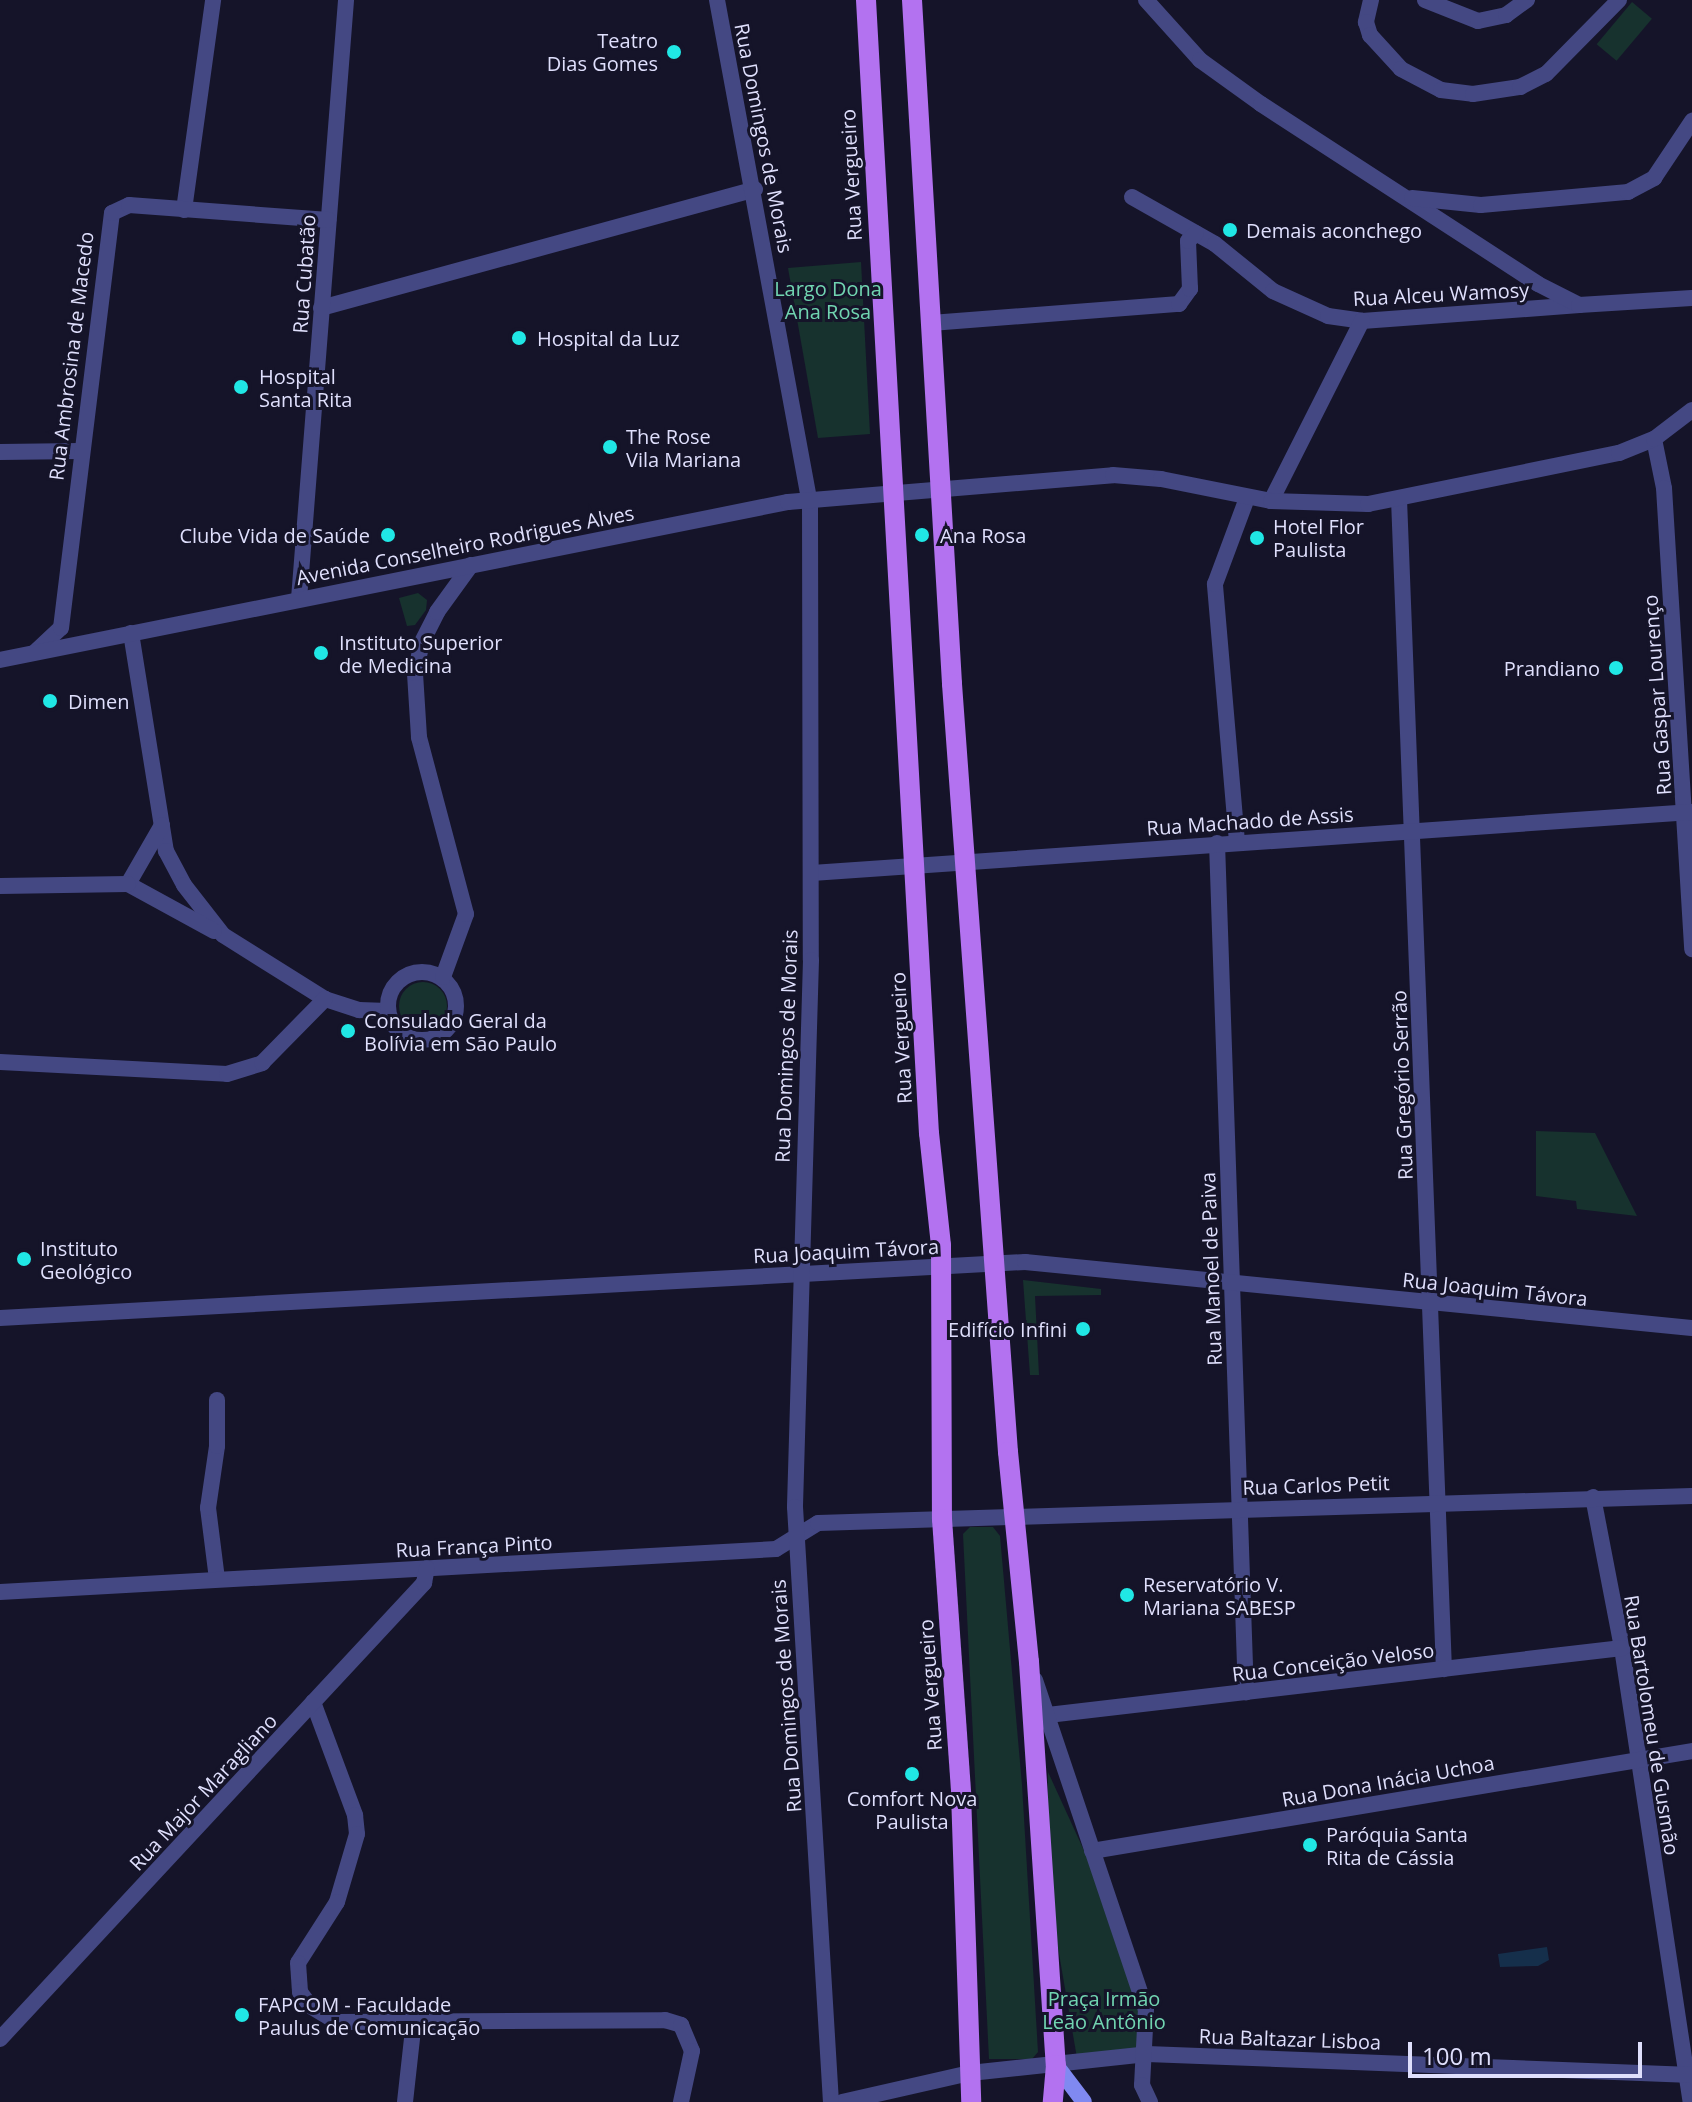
<!DOCTYPE html>
<meta charset="utf-8">
<style>
body{margin:0}
#map{position:relative;width:1692px;height:2102px;overflow:hidden;background:#151429;font-family:"Open Sans",sans-serif}
div>[style]{position:absolute}
.green>*{inset:0;background:#17322e;transform-origin:0 0}
.round{border-radius:50%}
.water>*{inset:0;background:#152f4b}
.minor>*{height:16px;margin:-8px;padding:0 8px;transform-origin:8px;border-radius:8px;background:#444883}
.minor>.ring{margin:-8px;padding:0;box-sizing:content-box;background:none;border:16px solid #444883;border-radius:50%}
.tertiary>*{height:16px;margin:-8px;padding:0 8px;transform-origin:8px;border-radius:8px;background:#444883}
.secondary>*{height:16px;margin:-8px;padding:0 8px;transform-origin:8px;border-radius:8px;background:#8089f1}
.primary>*{height:20px;margin:-10px;padding:0 10px;transform-origin:10px;border-radius:10px;background:#b372f0}
.dots>*{width:22px;height:22px;translate:-50% -50%;box-sizing:border-box;border:4px solid #151429;border-radius:50%}
span{translate:-50% -50%;white-space:nowrap;text-align:center;line-height:1.15;-webkit-text-stroke:6px #151429;paint-order:stroke}
.poi-label{font-size:20px;color:#dfdffc}
.right{translate:-100% -50%;text-align:right}
.left{translate:0 -50%;text-align:left}
.street-label{font-size:20px;color:#dfdffc}
.park-label{font-size:20px;color:#71d5b1}
.scale{position:absolute;left:1408px;top:2042px;width:234px;height:36px;box-sizing:border-box;border:4px solid #dfdffc;border-top:0;padding-left:10px;font-size:24px;line-height:28px;white-space:nowrap;color:#dfdffc;-webkit-text-stroke:6px #151429;paint-order:stroke}
</style>
<div id="map">
<div class="green">
<i style="left:1632px;top:2px;width:26px;height:55px;rotate:40deg"></i>
<i style="clip-path:polygon(861px 262px,870px 434px,818px 438px,788px 268px)"></i>
<i style="clip-path:polygon(418px 593px,427px 600px,426px 610px,415px 625px,407px 626px,399px 598px)"></i>
<i class="round" style="left:399px;top:982px;width:48px;height:48px"></i>
<i style="clip-path:polygon(1536px 1131px,1595px 1133px,1637px 1216px,1577px 1209px,1576px 1201px,1536px 1196px)"></i>
<i style="clip-path:polygon(1023px 1280px,1101px 1289px,1101px 1295px,1035px 1296px,1039px 1375px,1030px 1375px)"></i>
<i style="clip-path:polygon(970px 1527px,993px 1527px,1000px 1536px,1022px 1785px,1038px 2052px,1032px 2059px,989px 2059px,963px 1534px)"></i>
<i style="clip-path:polygon(1048px 1772px,1097px 1879px,1140px 2004px,1140px 2048px,1077px 2058px,1057px 1942px,1047px 1840px)"></i>
</div>
<div class="water">
<i style="clip-path:polygon(1547px 1947px,1549px 1960px,1538px 1966px,1500px 1967px,1498px 1954px)"></i>
</div>
<div class="minor">
<i style="left:1371px;top:0;width:23px;rotate:103deg"></i>
<i style="left:1366px;top:22px;width:14px;rotate:73deg"></i>
<i style="left:1370px;top:35px;width:46px;rotate:47.6deg"></i>
<i style="left:1401px;top:69px;width:45px;rotate:27.7deg"></i>
<i style="left:1441px;top:90px;width:32px;rotate:7deg"></i>
<i style="left:1473px;top:94px;width:48px;rotate:-8.5deg"></i>
<i style="left:1520px;top:87px;width:29px;rotate:-27deg"></i>
<i style="left:1546px;top:74px;width:104px;rotate:-45.4deg"></i>
<i style="left:1425px;top:0;width:57px;rotate:21.6deg"></i>
<i style="left:1478px;top:21px;width:29px;rotate:-12deg"></i>
<i style="left:1506px;top:15px;width:26px;rotate:-36deg"></i>
<i style="left:1132px;top:197px;width:95px;rotate:29.5deg"></i>
<i style="left:1215px;top:244px;width:75px;rotate:39deg"></i>
<i style="left:1273px;top:291px;width:60px;rotate:24.4deg"></i>
<i style="left:1328px;top:316px;width:34px;rotate:8deg"></i>
<i style="left:1362px;top:321px;width:218px;rotate:-4.2deg"></i>
<i style="left:184px;top:210px;width:212px;rotate:-82.1deg"></i>
<i style="left:321px;top:308px;width:450px;rotate:-15.3deg"></i>
<i style="left:931px;top:323px;width:249px;rotate:-4.4deg"></i>
<i style="left:1179px;top:304px;width:19px;rotate:-54deg"></i>
<i style="left:1190px;top:289px;width:48px;rotate:-92.4deg"></i>
<i style="left:1188px;top:241px;width:11px;rotate:-45deg"></i>
<i style="left:1654px;top:439px;width:50px;rotate:78.5deg"></i>
<i style="left:1664px;top:488px;width:462px;rotate:86.5deg"></i>
<i style="left:0;top:452px;width:80px;rotate:-0.7deg"></i>
<i style="left:1399px;top:499px;width:1171px;rotate:87.8deg"></i>
<i style="left:1271px;top:501px;width:202px;rotate:-63.2deg"></i>
<i style="left:299px;top:599px;width:601px;rotate:-85.51deg"></i>
<i style="left:131px;top:633px;width:221px;rotate:80.9deg"></i>
<i style="left:166px;top:851px;width:38px;rotate:62deg"></i>
<i style="left:184px;top:885px;width:63px;rotate:52deg"></i>
<i style="left:223px;top:935px;width:120px;rotate:32.1deg"></i>
<i style="left:325px;top:999px;width:36px;rotate:18deg"></i>
<i style="left:359px;top:1010px;width:29px;rotate:2deg"></i>
<i style="left:35px;top:652px;width:35px;rotate:-43deg"></i>
<i style="left:61px;top:628px;width:418px;rotate:-83deg"></i>
<i style="left:112px;top:213px;width:19px;rotate:-25deg"></i>
<i style="left:129px;top:205px;width:200px;rotate:4.3deg"></i>
<i style="left:1237px;top:842px;width:259px;rotate:-94.9deg"></i>
<i style="left:1215px;top:584px;width:92px;rotate:-69.6deg"></i>
<i style="left:1217px;top:843px;width:850px;rotate:88.05deg"></i>
<i style="left:812px;top:873px;width:882px;rotate:-3.97deg"></i>
<i style="left:128px;top:884px;width:98px;rotate:28.7deg"></i>
<i style="left:128px;top:884px;width:68px;rotate:-60deg"></i>
<i style="left:0;top:886px;width:128px;rotate:-0.9deg"></i>
<i class="ring" style="left:388px;top:972px;width:52px;height:52px"></i>
<i style="left:443px;top:977px;width:67px;rotate:-69.9deg"></i>
<i style="left:466px;top:914px;width:183px;rotate:-104.9deg"></i>
<i style="left:419px;top:737px;width:64px;rotate:-93.6deg"></i>
<i style="left:415px;top:673px;width:32px;rotate:-77deg"></i>
<i style="left:422px;top:642px;width:34px;rotate:-63deg"></i>
<i style="left:437px;top:612px;width:58px;rotate:-54.1deg"></i>
<i style="left:0;top:1062px;width:227px;rotate:3deg"></i>
<i style="left:227px;top:1074px;width:37px;rotate:-17deg"></i>
<i style="left:262px;top:1063px;width:90px;rotate:-45.5deg"></i>
<i style="left:0;top:1318px;width:1027px;rotate:-3.13deg"></i>
<i style="left:1025px;top:1262px;width:670px;rotate:5.65deg"></i>
<i style="left:1593px;top:1497px;width:154px;rotate:79.1deg"></i>
<i style="left:1622px;top:1648px;width:459px;rotate:81.4deg"></i>
<i style="left:217px;top:1579px;width:72px;rotate:-97.2deg"></i>
<i style="left:208px;top:1508px;width:63px;rotate:-81.7deg"></i>
<i style="left:217px;top:1446px;width:46px;rotate:-90deg"></i>
<i style="left:0;top:1592px;width:777px;rotate:-3.17deg"></i>
<i style="left:776px;top:1549px;width:49px;rotate:-31.8deg"></i>
<i style="left:818px;top:1523px;width:874px;rotate:-1.77deg"></i>
<i style="left:313px;top:1702px;width:121px;rotate:69.6deg"></i>
<i style="left:355px;top:1815px;width:19px;rotate:84deg"></i>
<i style="left:357px;top:1834px;width:71px;rotate:106.4deg"></i>
<i style="left:337px;top:1902px;width:72px;rotate:122.6deg"></i>
<i style="left:298px;top:1963px;width:29px;rotate:86deg"></i>
<i style="left:300px;top:1992px;width:17px;rotate:54deg"></i>
<i style="left:310px;top:2006px;width:31px;rotate:31deg"></i>
<i style="left:337px;top:2022px;width:328px;rotate:-0.3deg"></i>
<i style="left:665px;top:2020px;width:17px;rotate:17deg"></i>
<i style="left:681px;top:2025px;width:28px;rotate:67deg"></i>
<i style="left:692px;top:2051px;width:52px;rotate:102.2deg"></i>
<i style="left:1048px;top:1715px;width:578px;rotate:-6.66deg"></i>
<i style="left:1092px;top:1851px;width:608px;rotate:-9.46deg"></i>
<i style="left:0;top:2039px;width:623px;rotate:-47.08deg"></i>
<i style="left:424px;top:1583px;width:15px;rotate:-79deg"></i>
<i style="left:405px;top:2102px;width:81px;rotate:-83.7deg"></i>
<i style="left:842px;top:2102px;width:131px;rotate:-12.8deg"></i>
<i style="left:970px;top:2073px;width:178px;rotate:-6.1deg"></i>
<i style="left:1147px;top:2054px;width:545px;rotate:2.21deg"></i>
</div>
<div class="tertiary">
<i style="left:717px;top:0;width:513px;rotate:79.55deg"></i>
<i style="left:810px;top:504px;width:456px;rotate:89.9deg"></i>
<i style="left:811px;top:960px;width:547px;rotate:91.68deg"></i>
<i style="left:795px;top:1507px;width:596px;rotate:86.54deg"></i>
<i style="left:1146px;top:0;width:81px;rotate:48deg"></i>
<i style="left:1200px;top:60px;width:75px;rotate:35.8deg"></i>
<i style="left:1261px;top:104px;width:330px;rotate:33deg"></i>
<i style="left:1538px;top:284px;width:46px;rotate:27.1deg"></i>
<i style="left:1579px;top:305px;width:113px;rotate:-3.5deg"></i>
<i style="left:1412px;top:198px;width:69px;rotate:5.8deg"></i>
<i style="left:1481px;top:205px;width:148px;rotate:-5.1deg"></i>
<i style="left:1628px;top:192px;width:30px;rotate:-28deg"></i>
<i style="left:1654px;top:178px;width:69px;rotate:-56.3deg"></i>
<i style="left:0;top:660px;width:804px;rotate:-11.34deg"></i>
<i style="left:788px;top:502px;width:326px;rotate:-4.7deg"></i>
<i style="left:1113px;top:475px;width:48px;rotate:4.8deg"></i>
<i style="left:1161px;top:479px;width:112px;rotate:11.3deg"></i>
<i style="left:1271px;top:501px;width:97px;rotate:1.8deg"></i>
<i style="left:1368px;top:504px;width:256px;rotate:-11.5deg"></i>
<i style="left:1619px;top:453px;width:38px;rotate:-22deg"></i>
<i style="left:1654px;top:439px;width:48px;rotate:-37.3deg"></i>
<i style="left:1035px;top:1680px;width:347px;rotate:71.4deg"></i>
<i style="left:1146px;top:2009px;width:76px;rotate:93deg"></i>
<i style="left:1142px;top:2085px;width:19px;rotate:65deg"></i>
</div>
<div class="secondary">
<i style="left:1056px;top:2065px;width:46px;rotate:52.9deg"></i>
</div>
<div class="primary">
<i style="left:866px;top:0;width:1135px;rotate:86.82deg"></i>
<i style="left:929px;top:1133px;width:113px;rotate:83.9deg"></i>
<i style="left:941px;top:1245px;width:274px;rotate:89.8deg"></i>
<i style="left:942px;top:1519px;width:275px;rotate:86deg"></i>
<i style="left:961px;top:1793px;width:309px;rotate:88.1deg"></i>
<i style="left:912px;top:0;width:685px;rotate:86.65deg"></i>
<i style="left:952px;top:684px;width:770px;rotate:85.83deg"></i>
<i style="left:1008px;top:1452px;width:211px;rotate:84.3deg"></i>
<i style="left:1029px;top:1662px;width:404px;rotate:86.2deg"></i>
<i style="left:1056px;top:2065px;width:37px;rotate:95deg"></i>
</div>
<div class="dots">
<i style="left:674px;top:52px;background:#20e7e5"></i>
<i style="left:1230px;top:230px;background:#20e7e5"></i>
<i style="left:519px;top:338px;background:#20e7e5"></i>
<i style="left:241px;top:387px;background:#20e7e5"></i>
<i style="left:610px;top:447px;background:#20e7e5"></i>
<i style="left:388px;top:535px;background:#20e7e5"></i>
<i style="left:922px;top:535px;background:#20e7e5"></i>
<i style="left:1257px;top:538px;background:#20e7e5"></i>
<i style="left:321px;top:653px;background:#20e7e5"></i>
<i style="left:1616px;top:668px;background:#20e7e5"></i>
<i style="left:50px;top:701px;background:#20e7e5"></i>
<i style="left:348px;top:1031px;background:#20e7e5"></i>
<i style="left:24px;top:1259px;background:#20e7e5"></i>
<i style="left:1083px;top:1329px;background:#20e7e5"></i>
<i style="left:1127px;top:1595px;background:#20e7e5"></i>
<i style="left:912px;top:1774px;background:#20e7e5"></i>
<i style="left:1310px;top:1845px;background:#20e7e5"></i>
<i style="left:242px;top:2015px;background:#20e7e5"></i>
</div>
<div class="poi-label">
<span class="right" style="left:658px;top:52px">Teatro<br>Dias Gomes</span>
<span class="left" style="left:1246px;top:230px">Demais aconchego</span>
<span class="left" style="left:537px;top:338px">Hospital da Luz</span>
<span class="left" style="left:259px;top:388px">Hospital<br>Santa Rita</span>
<span class="left" style="left:626px;top:448px">The Rose<br>Vila Mariana</span>
<span class="left" style="left:1273px;top:538px">Hotel Flor<br>Paulista</span>
<span class="right" style="left:370px;top:535px">Clube Vida de Saúde</span>
<span class="left" style="left:940px;top:535px">Ana Rosa</span>
<span class="left" style="left:339px;top:654px">Instituto Superior<br>de Medicina</span>
<span class="right" style="left:1600px;top:668px">Prandiano</span>
<span class="left" style="left:68px;top:701px">Dimen</span>
<span class="left" style="left:364px;top:1032px">Consulado Geral da<br>Bolívia em São Paulo</span>
<span class="left" style="left:40px;top:1260px">Instituto<br>Geológico</span>
<span class="right" style="left:1067px;top:1329px">Edifício Infini</span>
<span class="left" style="left:1143px;top:1596px">Reservatório V.<br>Mariana SABESP</span>
<span style="left:912px;top:1810px">Comfort Nova<br>Paulista</span>
<span class="left" style="left:1326px;top:1846px">Paróquia Santa<br>Rita de Cássia</span>
<span class="left" style="left:258px;top:2016px">FAPCOM - Faculdade<br>Paulus de Comunicação</span>
</div>
<div class="street-label">
<span style="left:764px;top:138px;rotate:79deg">Rua Domingos de Morais</span>
<span style="left:851px;top:175px;rotate:-93deg">Rua Vergueiro</span>
<span style="left:304px;top:274px;rotate:-86deg">Rua Cubatão</span>
<span style="left:1441px;top:294px;rotate:-3deg">Rua Alceu Wamosy</span>
<span style="left:71px;top:356px;rotate:-83deg">Rua Ambrosina de Macedo</span>
<span style="left:465px;top:545px;rotate:-11deg">Avenida Conselheiro Rodrigues Alves</span>
<span style="left:1657px;top:695px;rotate:-94deg">Rua Gaspar Lourenço</span>
<span style="left:1250px;top:821px;rotate:-4deg">Rua Machado de Assis</span>
<span style="left:901px;top:1038px;rotate:-93deg">Rua Vergueiro</span>
<span style="left:786px;top:1046px;rotate:-88deg">Rua Domingos de Morais</span>
<span style="left:1402px;top:1085px;rotate:-92deg">Rua Gregório Serrão</span>
<span style="left:846px;top:1251px;rotate:-3deg">Rua Joaquim Távora</span>
<span style="left:1211px;top:1269px;rotate:-92deg">Rua Manoel de Paiva</span>
<span style="left:1495px;top:1289px;rotate:6deg">Rua Joaquim Távora</span>
<span style="left:1316px;top:1485px;rotate:-2deg">Rua Carlos Petit</span>
<span style="left:474px;top:1546px;rotate:-3deg">Rua França Pinto</span>
<span style="left:1333px;top:1662px;rotate:-7deg">Rua Conceição Veloso</span>
<span style="left:930px;top:1685px;rotate:-94deg">Rua Vergueiro</span>
<span style="left:786px;top:1696px;rotate:-94deg">Rua Domingos de Morais</span>
<span style="left:1652px;top:1725px;rotate:81deg">Rua Bartolomeu de Gusmão</span>
<span style="left:1388px;top:1781px;rotate:-10deg">Rua Dona Inácia Uchoa</span>
<span style="left:203px;top:1792px;rotate:-47deg">Rua Major Maragliano</span>
<span style="left:1290px;top:2039px;rotate:2deg">Rua Baltazar Lisboa</span>
</div>
<div class="park-label">
<span style="left:828px;top:300px">Largo Dona<br>Ana Rosa</span>
<span style="left:1104px;top:2010px">Praça Irmão<br>Leão Antônio</span>
</div>
<div class="scale">100 m</div>
</div>
